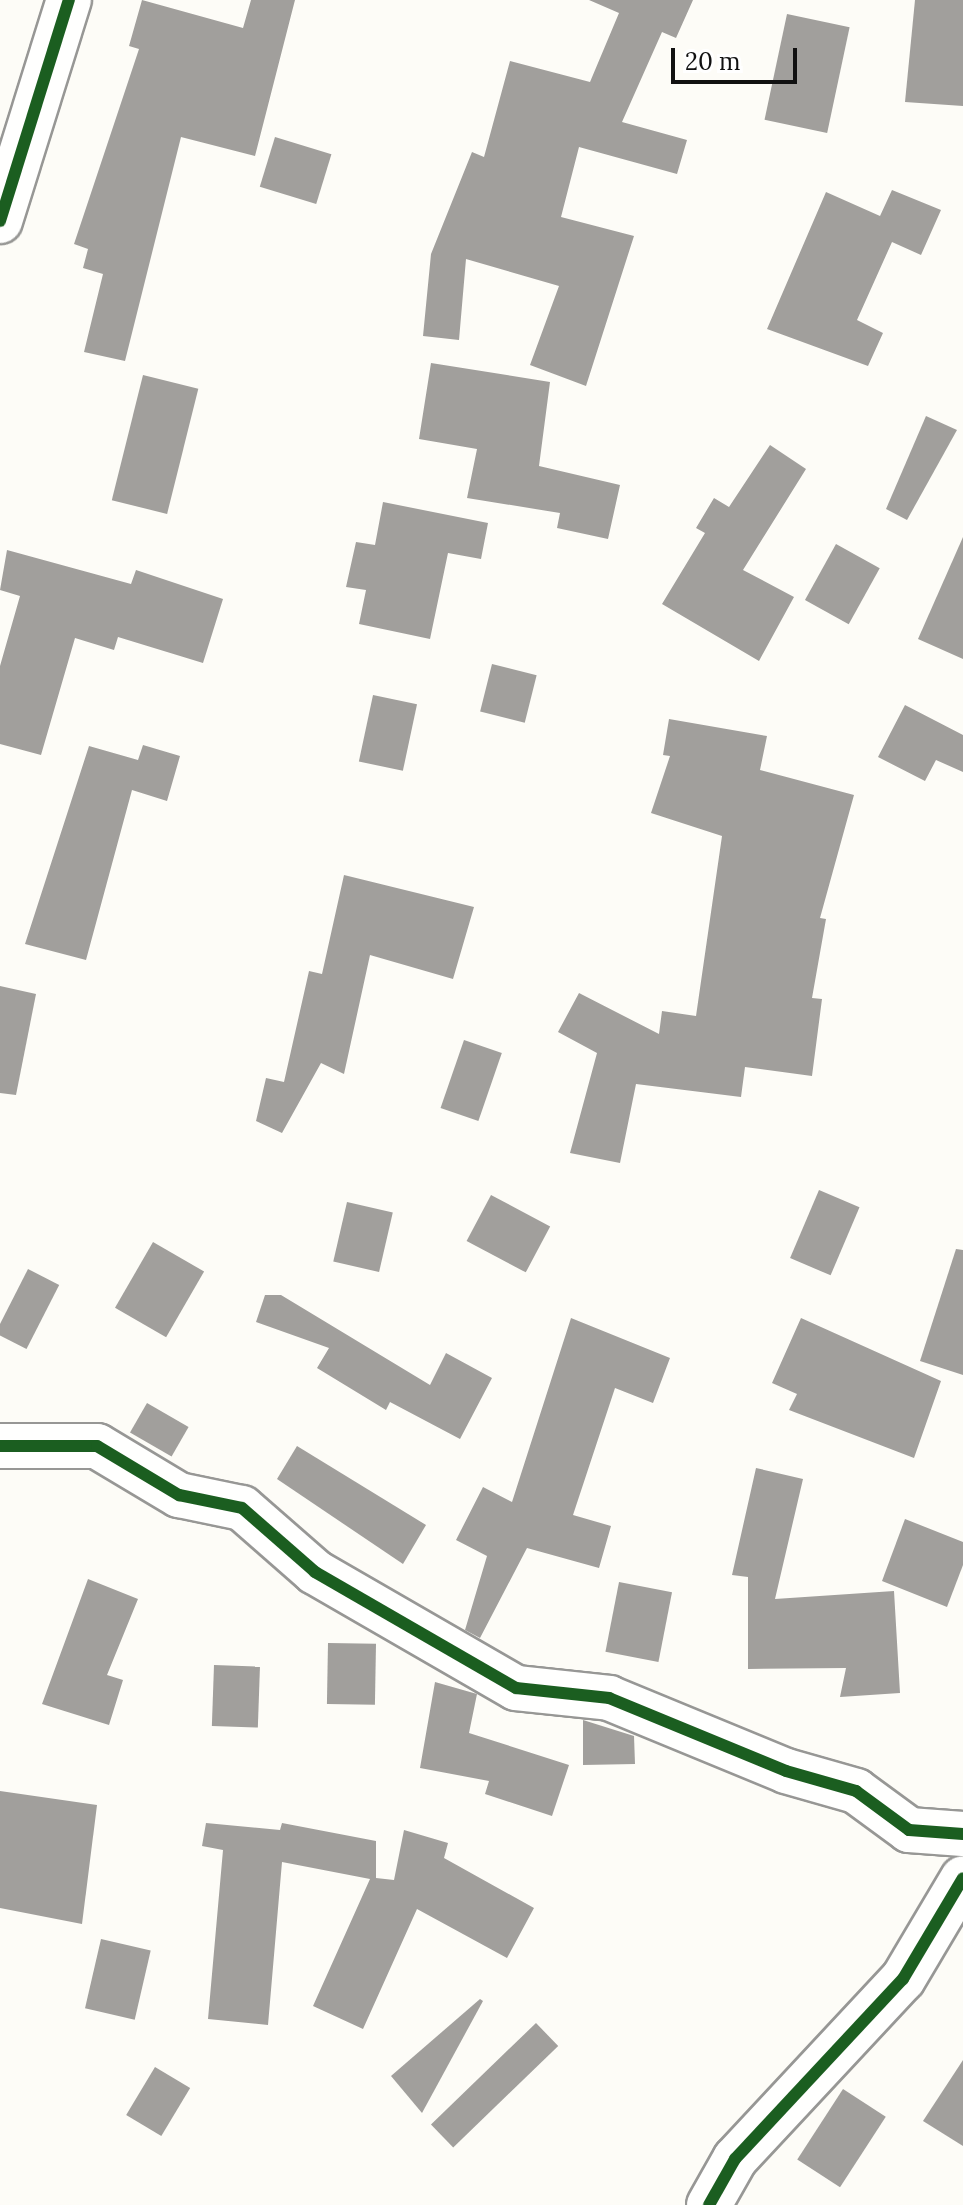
<!DOCTYPE html>
<style>
body{margin:0}
#map{position:relative;width:963px;height:2205px;overflow:hidden;background:#fdfcf7;font-family:Lora,serif}
div>[style]{position:absolute}
.building>*{inset:0;background:#a19f9c;transform-origin:0 0}
.roads{filter:drop-shadow(2px 0 #979795) drop-shadow(-2px 0 #979795) drop-shadow(0 2px #979795) drop-shadow(0 -2px #979795)}
.minor>*{height:44px;margin:-22px;padding:0 22px;transform-origin:22px;border-radius:22px;background:#fffffe}
.tertiary>*{height:44px;margin:-22px;padding:0 22px;transform-origin:22px;border-radius:22px;background:#fffffe}
.cycleway>*{height:12px;margin:-6px;padding:0 6px;transform-origin:6px;border-radius:6px;background:#1b5e20}
span{translate:-50% -50%;white-space:nowrap;text-align:center;line-height:1.15;-webkit-text-stroke:8px #fff;paint-order:stroke}
.scale{position:absolute;left:671px;top:48px;width:126px;height:36px;box-sizing:border-box;border:4px solid #111;border-top:0;padding-left:10px;font-size:24px;line-height:28px;white-space:nowrap;color:#111;-webkit-text-stroke:6px #fff;paint-order:stroke}
</style>
<div id="map">
<div class="building">
<i style="clip-path:polygon(142px 0,243px 28px,251px 0,295px 0,255px 156px,181px 137px,125px 361px,84px 352px,103px 274px,83px 268px,88px 249px,74px 244px,139px 49px,129px 46px)"></i>
<i style="clip-path:polygon(589px 0,693px 0,676px 38px,662px 32px,622px 122px,687px 140px,677px 174px,579px 147px,561px 217px,634px 236px,586px 386px,530px 365px,559px 286px,466px 259px,459px 340px,423px 336px,431px 254px,472px 152px,484px 157px,510px 61px,590px 82px,619px 13px)"></i>
<i style="clip-path:polygon(915px 0,963px 0,963px 106px,905px 102px)"></i>
<i style="left:787px;top:14px;width:64px;height:108px;rotate:12deg"></i>
<i style="left:275px;top:137px;width:59px;height:52px;rotate:17deg"></i>
<i style="clip-path:polygon(892px 190px,941px 210px,921px 255px,892px 242px,857px 320px,883px 333px,868px 366px,767px 329px,826px 192px,880px 216px)"></i>
<i style="clip-path:polygon(431px 363px,550px 382px,539px 466px,620px 485px,608px 539px,557px 528px,560px 513px,467px 498px,477px 449px,419px 439px)"></i>
<i style="left:143px;top:375px;width:57px;height:129px;rotate:14deg"></i>
<i style="clip-path:polygon(926px 416px,957px 430px,907px 520px,886px 509px)"></i>
<i style="clip-path:polygon(770px 445px,806px 469px,743px 570px,794px 597px,759px 661px,662px 604px,705px 533px,696px 528px,714px 498px,729px 507px)"></i>
<i style="clip-path:polygon(383px 502px,488px 523px,481px 559px,448px 553px,430px 639px,359px 624px,366px 590px,346px 587px,356px 542px,375px 545px)"></i>
<i style="clip-path:polygon(963px 537px,963px 659px,918px 639px)"></i>
<i style="left:836px;top:544px;width:50px;height:64px;rotate:29deg"></i>
<i style="clip-path:polygon(7px 550px,131px 584px,136px 570px,223px 599px,203px 663px,118px 637px,114px 650px,75px 638px,41px 755px,0 744px,0 666px,20px 596px,0 590px)"></i>
<i style="left:492px;top:664px;width:46px;height:49px;rotate:14deg"></i>
<i style="left:373px;top:695px;width:45px;height:68px;rotate:12deg"></i>
<i style="clip-path:polygon(905px 705px,963px 735px,963px 772px,936px 760px,925px 781px,878px 757px)"></i>
<i style="clip-path:polygon(669px 719px,767px 736px,760px 770px,854px 795px,820px 918px,826px 919px,812px 998px,822px 999px,812px 1076px,745px 1067px,741px 1097px,636px 1084px,620px 1163px,570px 1153px,597px 1053px,558px 1032px,579px 993px,659px 1034px,662px 1011px,696px 1016px,722px 836px,651px 813px,670px 756px,663px 755px)"></i>
<i style="clip-path:polygon(143px 745px,180px 756px,167px 801px,132px 790px,86px 960px,25px 944px,89px 746px,138px 760px)"></i>
<i style="clip-path:polygon(344px 875px,474px 907px,453px 979px,370px 955px,344px 1074px,321px 1063px,282px 1133px,256px 1121px,266px 1078px,284px 1082px,309px 971px,322px 974px)"></i>
<i style="clip-path:polygon(0 986px,36px 994px,16px 1095px,0 1093px)"></i>
<i style="left:464px;top:1040px;width:40px;height:72px;rotate:19deg"></i>
<i style="left:819px;top:1190px;width:44px;height:74px;rotate:23deg"></i>
<i style="left:491px;top:1195px;width:67px;height:52px;rotate:28deg"></i>
<i style="left:347px;top:1202px;width:47px;height:61px;rotate:13deg"></i>
<i style="left:153px;top:1242px;width:59px;height:76px;rotate:30deg"></i>
<i style="clip-path:polygon(956px 1249px,963px 1250px,963px 1375px,920px 1361px)"></i>
<i style="left:28px;top:1269px;width:35px;height:72px;rotate:27deg"></i>
<i style="clip-path:polygon(265px 1295px,281px 1295px,430px 1385px,446px 1353px,492px 1378px,460px 1439px,390px 1402px,386px 1410px,317px 1368px,329px 1348px,256px 1322px)"></i>
<i style="clip-path:polygon(571px 1318px,670px 1358px,653px 1403px,615px 1388px,573px 1515px,611px 1526px,599px 1568px,527px 1548px,480px 1638px,465px 1630px,487px 1556px,456px 1540px,483px 1487px,512px 1502px)"></i>
<i style="clip-path:polygon(801px 1318px,941px 1381px,914px 1458px,789px 1410px,797px 1394px,772px 1383px)"></i>
<i style="left:147px;top:1403px;width:48px;height:34px;rotate:30deg"></i>
<i style="clip-path:polygon(297px 1446px,426px 1525px,403px 1564px,277px 1479px)"></i>
<i style="clip-path:polygon(756px 1468px,803px 1479px,775px 1599px,894px 1591px,900px 1693px,840px 1697px,846px 1668px,748px 1669px,748px 1577px,732px 1575px)"></i>
<i style="clip-path:polygon(905px 1519px,963px 1542px,963px 1565px,947px 1607px,882px 1581px)"></i>
<i style="clip-path:polygon(88px 1579px,138px 1599px,107px 1675px,123px 1680px,109px 1725px,42px 1704px)"></i>
<i style="left:619px;top:1582px;width:54px;height:71px;rotate:11deg"></i>
<i style="left:328px;top:1643px;width:48px;height:61px;rotate:1deg"></i>
<i style="left:214px;top:1665px;width:46px;height:61px;rotate:2deg"></i>
<i style="clip-path:polygon(435px 1682px,477px 1694px,469px 1733px,569px 1765px,552px 1816px,485px 1794px,489px 1781px,420px 1768px)"></i>
<i style="clip-path:polygon(583px 1720px,634px 1736px,635px 1764px,583px 1765px)"></i>
<i style="clip-path:polygon(0 1791px,97px 1805px,82px 1924px,0 1908px)"></i>
<i style="clip-path:polygon(206px 1823px,280px 1830px,282px 1823px,376px 1841px,376px 1878px,394px 1880px,404px 1830px,448px 1843px,444px 1858px,534px 1908px,507px 1958px,417px 1909px,363px 2029px,313px 2006px,370px 1879px,282px 1862px,268px 2025px,208px 2019px,223px 1850px,202px 1846px)"></i>
<i style="left:101px;top:1939px;width:51px;height:71px;rotate:13deg"></i>
<i style="clip-path:polygon(480px 1999px,483px 2001px,422px 2113px,391px 2076px)"></i>
<i style="left:536px;top:2023px;width:32px;height:146px;rotate:46deg"></i>
<i style="clip-path:polygon(963px 2060px,963px 2146px,923px 2121px)"></i>
<i style="left:155px;top:2067px;width:41px;height:56px;rotate:31deg"></i>
<i style="left:843px;top:2089px;width:51px;height:84px;rotate:33deg"></i>
</div>
<div class="roads">
<div class="minor">
<i style="left:0;top:221px;width:232px;rotate:-72.7deg"></i>
<i style="left:0;top:1446px;width:97px"></i>
<i style="left:97px;top:1446px;width:96px;rotate:30.9deg"></i>
<i style="left:179px;top:1495px;width:64px;rotate:11.7deg"></i>
<i style="left:242px;top:1508px;width:97px;rotate:41.2deg"></i>
<i style="left:315px;top:1572px;width:232px;rotate:30deg"></i>
<i style="left:516px;top:1688px;width:94px;rotate:6.1deg"></i>
<i style="left:609px;top:1698px;width:191px;rotate:22.4deg"></i>
<i style="left:786px;top:1771px;width:73px;rotate:15.9deg"></i>
<i style="left:856px;top:1791px;width:66px;rotate:36.3deg"></i>
<i style="left:909px;top:1830px;width:54px;rotate:4.2deg"></i>
</div>
<div class="tertiary">
<i style="left:709px;top:2205px;width:53px;rotate:-60.5deg"></i>
<i style="left:735px;top:2159px;width:246px;rotate:-47deg"></i>
<i style="left:903px;top:1979px;width:117px;rotate:-59.3deg"></i>
</div>
</div>
<div class="cycleway">
<i style="left:0;top:221px;width:232px;rotate:-72.7deg"></i>
<i style="left:0;top:1446px;width:97px"></i>
<i style="left:97px;top:1446px;width:96px;rotate:30.9deg"></i>
<i style="left:179px;top:1495px;width:64px;rotate:11.7deg"></i>
<i style="left:242px;top:1508px;width:97px;rotate:41.2deg"></i>
<i style="left:315px;top:1572px;width:232px;rotate:30deg"></i>
<i style="left:516px;top:1688px;width:94px;rotate:6.1deg"></i>
<i style="left:609px;top:1698px;width:191px;rotate:22.4deg"></i>
<i style="left:786px;top:1771px;width:73px;rotate:15.9deg"></i>
<i style="left:856px;top:1791px;width:66px;rotate:36.3deg"></i>
<i style="left:909px;top:1830px;width:54px;rotate:4.2deg"></i>
<i style="left:709px;top:2205px;width:53px;rotate:-60.5deg"></i>
<i style="left:735px;top:2159px;width:246px;rotate:-47deg"></i>
<i style="left:903px;top:1979px;width:117px;rotate:-59.3deg"></i>
</div>
<div class="scale">20 m</div>
</div>
